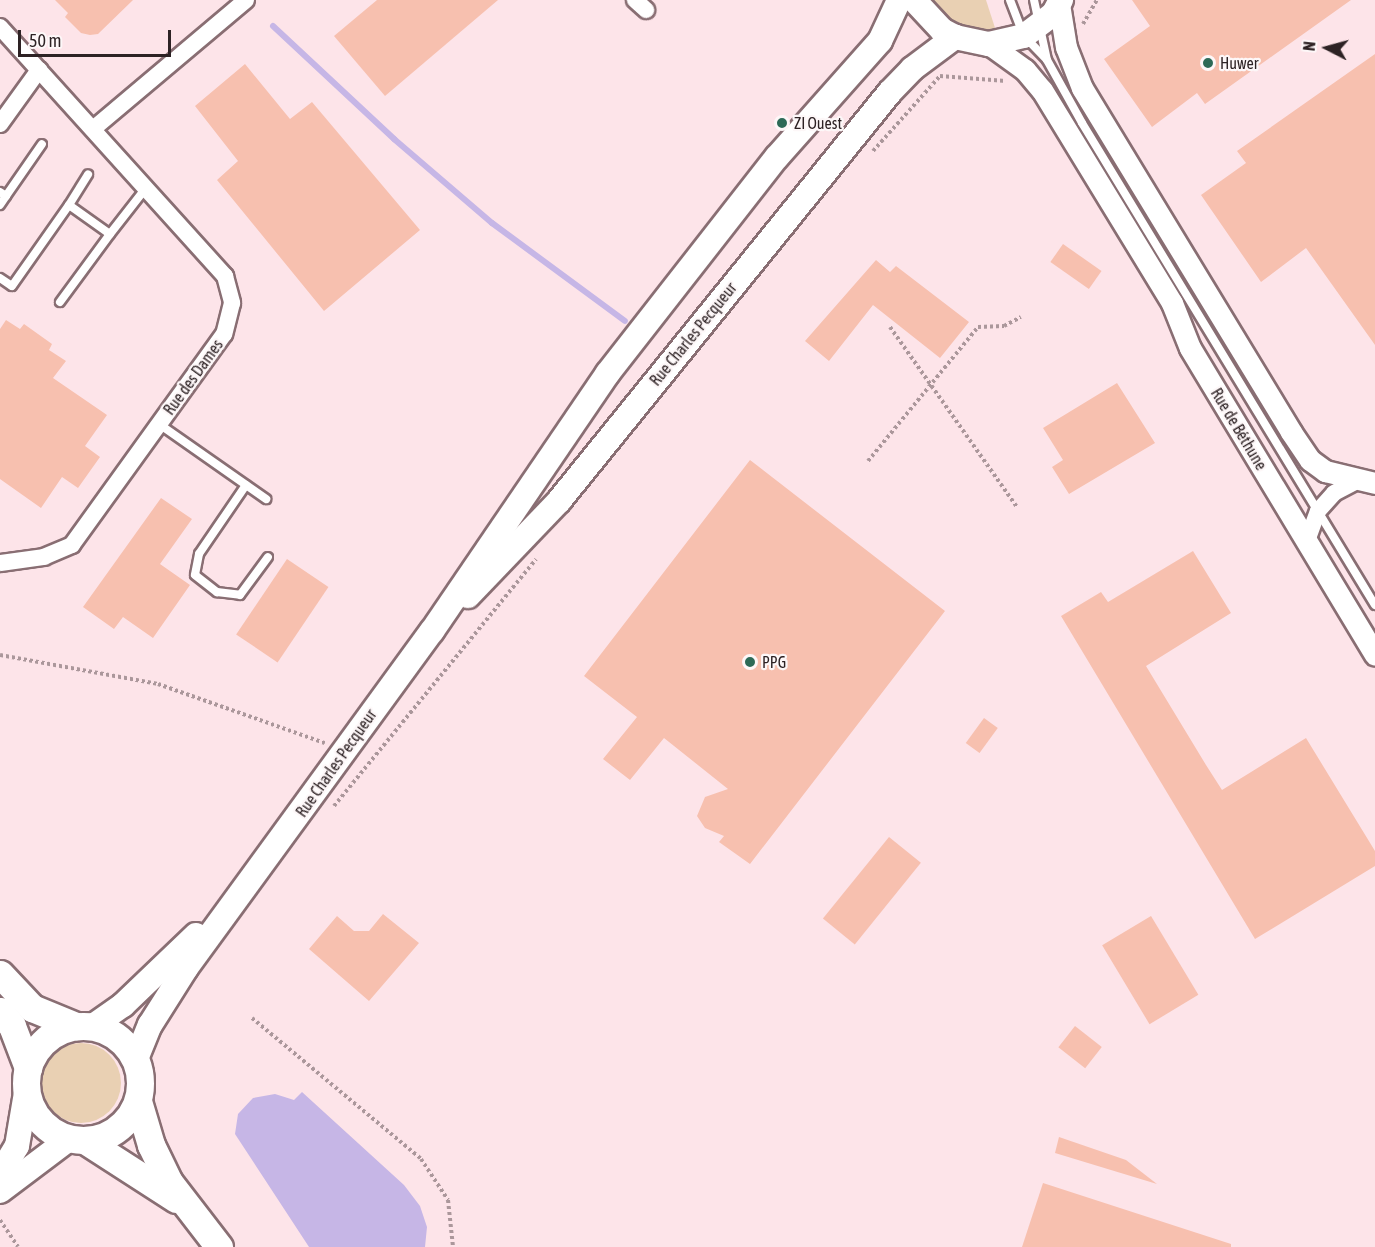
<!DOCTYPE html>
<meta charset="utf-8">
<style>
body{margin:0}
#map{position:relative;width:1375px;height:1247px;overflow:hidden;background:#fde4e9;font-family:"Asap Condensed",sans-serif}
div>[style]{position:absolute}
.green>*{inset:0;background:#e9d0b3}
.round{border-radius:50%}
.water>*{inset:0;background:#c6b6e6}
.stream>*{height:6px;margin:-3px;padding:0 3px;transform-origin:3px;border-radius:3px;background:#c6b6e6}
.building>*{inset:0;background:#f7c0af;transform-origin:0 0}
.path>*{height:4px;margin-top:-2px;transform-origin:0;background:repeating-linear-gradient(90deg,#ab979b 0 3px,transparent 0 6px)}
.roads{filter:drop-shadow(2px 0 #896e73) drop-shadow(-2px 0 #896e73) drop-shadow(0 2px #896e73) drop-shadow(0 -2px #896e73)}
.service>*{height:8px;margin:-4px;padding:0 4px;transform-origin:4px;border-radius:4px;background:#fff}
.minor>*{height:16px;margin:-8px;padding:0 8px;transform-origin:8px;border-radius:8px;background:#fff}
.tertiary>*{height:21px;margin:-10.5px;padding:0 10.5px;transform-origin:10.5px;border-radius:10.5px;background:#fff}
.secondary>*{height:24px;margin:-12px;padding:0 12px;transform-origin:12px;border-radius:12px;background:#fff}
.primary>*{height:27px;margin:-13.5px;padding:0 13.5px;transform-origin:13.5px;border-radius:13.5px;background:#fff}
.primary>.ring{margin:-13.5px;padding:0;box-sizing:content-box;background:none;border:27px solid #fff;border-radius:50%}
.dots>*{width:16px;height:16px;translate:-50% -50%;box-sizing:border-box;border:3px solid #fdf7f8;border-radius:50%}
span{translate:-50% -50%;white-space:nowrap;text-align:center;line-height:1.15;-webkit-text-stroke:4.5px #fdf7f8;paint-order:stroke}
.poi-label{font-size:16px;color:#2d2224}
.left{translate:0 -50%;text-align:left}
.street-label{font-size:16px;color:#2d2224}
.north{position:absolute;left:1297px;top:18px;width:60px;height:60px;-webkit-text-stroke:4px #fdf7f8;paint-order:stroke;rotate:276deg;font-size:16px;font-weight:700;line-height:24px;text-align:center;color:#2d2224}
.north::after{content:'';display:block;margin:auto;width:21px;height:27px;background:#2d2224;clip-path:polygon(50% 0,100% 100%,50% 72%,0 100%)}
.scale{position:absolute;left:18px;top:30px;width:153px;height:27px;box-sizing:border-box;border:3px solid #2d2224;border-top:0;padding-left:8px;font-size:18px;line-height:21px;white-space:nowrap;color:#2d2224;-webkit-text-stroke:4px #fdf7f8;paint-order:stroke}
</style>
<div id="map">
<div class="green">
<i style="clip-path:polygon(928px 0,986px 0,996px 31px,961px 27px,945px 19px)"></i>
<i class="round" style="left:41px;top:1043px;width:80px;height:80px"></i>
</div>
<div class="water">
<i style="clip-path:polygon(302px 1092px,404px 1185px,420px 1206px,427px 1227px,425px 1247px,309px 1247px,235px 1134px,238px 1114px,253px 1098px,275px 1094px,294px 1100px)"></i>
</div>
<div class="stream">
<i style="left:273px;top:26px;width:166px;rotate:43deg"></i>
<i style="left:394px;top:139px;width:129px;rotate:40.6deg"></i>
<i style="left:492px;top:223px;width:165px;rotate:36.4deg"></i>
</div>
<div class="building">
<i style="clip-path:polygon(55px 0,133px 0,98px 34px,90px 35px,81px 33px,65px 17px,68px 13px)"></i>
<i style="clip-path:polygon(377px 0,498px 0,385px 96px,334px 36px)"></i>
<i style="clip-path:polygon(1132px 0,1351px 0,1205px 104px,1197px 93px,1152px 127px,1104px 59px,1150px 26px)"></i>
<i style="clip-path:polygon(1375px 54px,1375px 345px,1306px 248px,1261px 282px,1201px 195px,1246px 163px,1237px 151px)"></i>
<i style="clip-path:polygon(245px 64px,290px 119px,312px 102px,420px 230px,324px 311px,217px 180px,238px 161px,195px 106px)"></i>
<i style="left:1063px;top:244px;width:47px;height:22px;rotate:35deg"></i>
<i style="clip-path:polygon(876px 260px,890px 272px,896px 266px,969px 322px,940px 358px,873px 305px,829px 361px,805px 341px)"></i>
<i style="clip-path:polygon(6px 320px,20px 329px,24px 324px,52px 344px,49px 350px,66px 361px,53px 378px,107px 415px,85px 446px,100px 457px,78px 488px,62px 477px,41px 508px,0 479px,0 329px)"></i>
<i style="clip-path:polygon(1117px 383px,1155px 443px,1069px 494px,1052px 467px,1063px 460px,1043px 428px)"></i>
<i style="clip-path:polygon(750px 460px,945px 611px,750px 864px,719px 842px,724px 836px,705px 828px,697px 816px,705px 797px,728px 789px,664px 738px,630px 780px,603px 759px,637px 717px,584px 676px)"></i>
<i style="clip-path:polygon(161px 498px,192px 519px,160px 564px,190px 585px,153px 638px,123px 617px,114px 629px,83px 607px)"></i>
<i style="clip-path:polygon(1193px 551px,1231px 613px,1146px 666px,1206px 765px,1222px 790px,1306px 738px,1375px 851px,1375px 866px,1255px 939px,1061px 616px,1101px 592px,1108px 602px)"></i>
<i style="left:287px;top:559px;width:50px;height:91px;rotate:34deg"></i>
<i style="left:984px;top:718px;width:17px;height:31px;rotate:36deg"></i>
<i style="left:889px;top:837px;width:41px;height:105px;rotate:39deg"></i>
<i style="clip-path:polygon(383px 914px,419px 943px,369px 1001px,309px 949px,337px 916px,354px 931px,369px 931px)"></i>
<i style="left:1151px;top:916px;width:92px;height:57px;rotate:59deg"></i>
<i style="left:1075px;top:1026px;width:34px;height:27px;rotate:38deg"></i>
<i style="clip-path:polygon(1059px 1137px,1126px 1160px,1157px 1184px,1055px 1153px)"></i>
<i style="clip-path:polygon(1043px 1183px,1231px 1244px,1231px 1247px,1022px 1247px)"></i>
</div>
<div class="path">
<i style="left:1083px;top:24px;width:28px;rotate:-60deg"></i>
<i style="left:873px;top:151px;width:101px;rotate:-48.2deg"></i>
<i style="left:940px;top:76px;width:66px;rotate:4.3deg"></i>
<i style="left:890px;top:327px;width:220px;rotate:54.8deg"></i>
<i style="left:868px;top:461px;width:173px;rotate:-50.6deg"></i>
<i style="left:978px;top:327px;width:26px;rotate:-2deg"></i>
<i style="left:1004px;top:326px;width:19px;rotate:-28deg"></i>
<i style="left:0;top:655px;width:161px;rotate:10.4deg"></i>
<i style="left:158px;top:684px;width:177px;rotate:19.5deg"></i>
<i style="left:334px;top:806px;width:319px;rotate:-50.7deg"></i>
<i style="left:252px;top:1018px;width:220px;rotate:39.8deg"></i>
<i style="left:421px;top:1159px;width:49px;rotate:56.6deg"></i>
<i style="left:448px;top:1200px;width:47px;rotate:83.9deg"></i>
<i style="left:0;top:1220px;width:32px;rotate:56deg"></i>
</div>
<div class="roads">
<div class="service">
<i style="left:1010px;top:0;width:39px;rotate:69deg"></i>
<i style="left:1024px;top:36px;width:32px;rotate:46deg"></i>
<i style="left:1034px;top:0;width:61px;rotate:77.8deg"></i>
<i style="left:1047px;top:60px;width:72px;rotate:60.9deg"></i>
<i style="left:1082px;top:123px;width:564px;rotate:58.71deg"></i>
<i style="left:0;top:192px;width:7px;rotate:34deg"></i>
<i style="left:6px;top:196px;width:11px;rotate:124deg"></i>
<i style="left:6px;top:196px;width:63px;rotate:-55.3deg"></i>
<i style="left:69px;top:205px;width:36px;rotate:-58deg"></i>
<i style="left:0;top:278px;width:14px;rotate:34deg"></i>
<i style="left:12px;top:286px;width:99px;rotate:-54.9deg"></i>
<i style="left:69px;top:205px;width:50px;rotate:35.3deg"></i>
<i style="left:110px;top:234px;width:58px;rotate:-52deg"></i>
<i style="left:60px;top:302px;width:84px;rotate:-53.7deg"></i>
<i style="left:159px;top:424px;width:131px;rotate:35deg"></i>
<i style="left:246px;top:485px;width:83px;rotate:124.3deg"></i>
<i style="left:199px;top:554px;width:21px;rotate:101deg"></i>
<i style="left:195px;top:575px;width:28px;rotate:38deg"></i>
<i style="left:217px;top:592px;width:23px;rotate:7deg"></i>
<i style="left:240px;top:595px;width:47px;rotate:-53.6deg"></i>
</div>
<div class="minor">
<i style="left:635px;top:0;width:15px;rotate:42deg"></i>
<i style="left:0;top:27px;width:336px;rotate:47.9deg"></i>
<i style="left:225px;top:276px;width:28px;rotate:75deg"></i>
<i style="left:232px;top:303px;width:32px;rotate:104deg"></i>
<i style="left:224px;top:334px;width:260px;rotate:125.8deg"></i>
<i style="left:72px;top:545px;width:30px;rotate:157deg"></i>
<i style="left:44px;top:557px;width:44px;rotate:172.2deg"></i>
<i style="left:0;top:124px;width:67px;rotate:-54.2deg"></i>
<i style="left:93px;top:129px;width:200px;rotate:-40.1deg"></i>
<i style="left:1307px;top:541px;width:32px;rotate:-70deg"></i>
<i style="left:1318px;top:511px;width:24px;rotate:-48deg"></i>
<i style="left:1334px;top:493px;width:27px;rotate:-28deg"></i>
</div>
<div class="tertiary">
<i style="left:1059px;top:4px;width:44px;rotate:80.8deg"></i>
<i style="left:1066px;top:47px;width:44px;rotate:68.7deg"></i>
<i style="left:1082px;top:88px;width:403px;rotate:58.7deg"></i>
<i style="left:1291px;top:432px;width:34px;rotate:56deg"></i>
<i style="left:1310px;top:460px;width:19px;rotate:36deg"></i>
<i style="left:1325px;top:471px;width:51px;rotate:13.5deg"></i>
<i style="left:989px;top:44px;width:44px;rotate:35.8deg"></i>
<i style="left:1025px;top:70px;width:26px;rotate:50deg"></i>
<i style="left:1042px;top:90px;width:250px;rotate:58.6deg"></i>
<i style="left:1172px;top:303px;width:48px;rotate:68.2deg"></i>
<i style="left:1190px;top:348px;width:358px;rotate:58.9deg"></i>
</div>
<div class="secondary">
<i style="left:914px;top:0;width:41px;rotate:47deg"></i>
<i style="left:942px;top:30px;width:15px;rotate:28deg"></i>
<i style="left:955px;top:37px;width:35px;rotate:12deg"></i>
<i style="left:989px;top:44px;width:36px;rotate:-13deg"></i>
<i style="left:1024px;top:36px;width:38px;rotate:-37deg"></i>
<i style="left:1054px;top:13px;width:15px;rotate:-62deg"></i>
<i style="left:468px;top:596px;width:132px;rotate:-46.2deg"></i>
<i style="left:559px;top:501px;width:526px;rotate:-51.02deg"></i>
<i style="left:890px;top:92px;width:32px;rotate:-46deg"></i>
<i style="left:912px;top:69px;width:54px;rotate:-36.7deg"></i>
<i style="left:93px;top:1026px;width:37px;rotate:-35deg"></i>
<i style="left:123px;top:1005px;width:101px;rotate:-43.8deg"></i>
<i style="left:136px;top:1059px;width:37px;rotate:-68deg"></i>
<i style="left:150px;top:1025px;width:67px;rotate:-57.7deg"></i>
<i style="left:186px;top:968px;width:417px;rotate:-53.9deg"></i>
<i style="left:432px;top:631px;width:312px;rotate:-55.7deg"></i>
<i style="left:608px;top:373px;width:274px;rotate:-52deg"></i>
<i style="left:777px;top:157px;width:155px;rotate:-48.4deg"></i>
<i style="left:880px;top:41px;width:45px;rotate:-65.1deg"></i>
<i style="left:0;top:1174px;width:33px;rotate:-59deg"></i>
<i style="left:17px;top:1146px;width:54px;rotate:-80.4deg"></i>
<i style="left:0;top:1191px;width:86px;rotate:-37deg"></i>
</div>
<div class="primary">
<i style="left:0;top:974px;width:47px;rotate:46.7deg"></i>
<i style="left:32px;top:1008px;width:48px;rotate:22.2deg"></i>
<i style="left:0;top:1011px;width:19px;rotate:51deg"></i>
<i style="left:12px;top:1026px;width:45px;rotate:69.1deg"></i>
<i class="ring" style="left:26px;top:1026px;width:87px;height:87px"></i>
<i style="left:138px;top:1101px;width:46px;rotate:73.5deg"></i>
<i style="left:151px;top:1145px;width:41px;rotate:64.1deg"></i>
<i style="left:169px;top:1182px;width:82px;rotate:52.4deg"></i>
<i style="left:86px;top:1141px;width:107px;rotate:32.8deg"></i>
</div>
</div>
<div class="dots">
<i style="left:1208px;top:63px;background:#2d6a57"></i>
<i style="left:782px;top:123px;background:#2d6a57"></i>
<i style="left:750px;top:662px;background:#2d6a57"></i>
</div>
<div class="poi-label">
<span class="left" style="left:1220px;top:63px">Huwer</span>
<span class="left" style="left:794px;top:123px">ZI Ouest</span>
<span class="left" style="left:762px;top:662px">PPG</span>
</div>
<div class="street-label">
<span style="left:693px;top:334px;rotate:-51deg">Rue Charles Pecqueur</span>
<span style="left:193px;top:377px;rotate:-54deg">Rue des Dames</span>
<span style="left:1239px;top:429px;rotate:59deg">Rue de Béthune</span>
<span style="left:336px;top:763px;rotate:-55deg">Rue Charles Pecqueur</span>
</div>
<div class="north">N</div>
<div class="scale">50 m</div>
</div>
